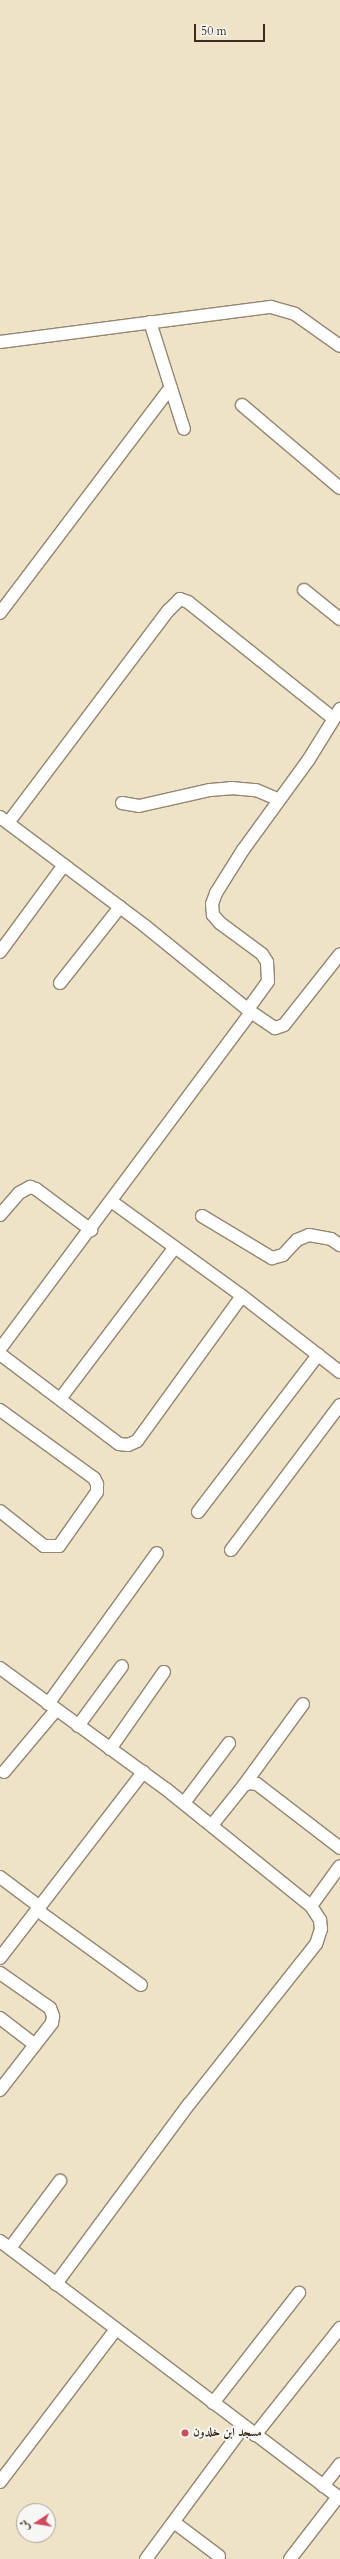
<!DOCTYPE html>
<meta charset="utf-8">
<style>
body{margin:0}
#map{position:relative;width:340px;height:2559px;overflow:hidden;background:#eee3c7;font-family:Cardo,Amiri,serif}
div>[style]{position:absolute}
.roads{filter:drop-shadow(1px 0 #948672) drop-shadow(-1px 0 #948672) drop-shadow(0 1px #948672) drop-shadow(0 -1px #948672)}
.minor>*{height:12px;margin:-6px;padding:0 6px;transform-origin:6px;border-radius:6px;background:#fff}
.dots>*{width:11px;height:11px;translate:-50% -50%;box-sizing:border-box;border:2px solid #f6f6f2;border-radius:50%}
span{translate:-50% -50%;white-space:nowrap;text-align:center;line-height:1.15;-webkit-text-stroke:4px #f6f6f2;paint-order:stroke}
.poi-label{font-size:12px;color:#3b2a1e;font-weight:700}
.left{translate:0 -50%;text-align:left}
.north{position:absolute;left:16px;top:2503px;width:40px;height:40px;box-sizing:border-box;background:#f6f6f2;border:1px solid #aba49d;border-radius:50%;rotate:258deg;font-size:11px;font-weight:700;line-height:16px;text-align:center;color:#3b2a1e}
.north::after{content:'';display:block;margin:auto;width:14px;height:18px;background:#d1495b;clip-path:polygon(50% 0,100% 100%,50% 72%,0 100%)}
.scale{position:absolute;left:194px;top:24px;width:71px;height:18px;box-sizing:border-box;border:2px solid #3b2a1e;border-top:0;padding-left:5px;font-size:12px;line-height:14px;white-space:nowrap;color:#3b2a1e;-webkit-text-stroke:3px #f6f6f2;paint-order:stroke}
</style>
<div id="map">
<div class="roads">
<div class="minor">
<i style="left:150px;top:322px;width:112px;rotate:72.4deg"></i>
<i style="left:0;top:342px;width:273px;rotate:-7.4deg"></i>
<i style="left:271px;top:307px;width:25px;rotate:16deg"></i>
<i style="left:295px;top:314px;width:55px;rotate:35.4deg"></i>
<i style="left:242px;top:405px;width:128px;rotate:40.3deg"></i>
<i style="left:304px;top:590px;width:46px;rotate:38.9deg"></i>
<i style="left:0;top:613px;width:283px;rotate:-52.9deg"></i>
<i style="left:122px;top:803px;width:17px;rotate:10deg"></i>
<i style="left:139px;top:806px;width:73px;rotate:-12.7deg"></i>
<i style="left:210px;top:790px;width:21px;rotate:-5deg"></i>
<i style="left:231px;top:788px;width:25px;rotate:5deg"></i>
<i style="left:256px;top:790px;width:25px;rotate:23deg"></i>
<i style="left:0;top:817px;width:181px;rotate:36.9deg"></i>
<i style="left:145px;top:926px;width:136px;rotate:39.1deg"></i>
<i style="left:251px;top:1012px;width:29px;rotate:34deg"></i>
<i style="left:275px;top:1028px;width:9px;rotate:-18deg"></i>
<i style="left:284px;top:1025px;width:90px;rotate:-51.7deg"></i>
<i style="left:8px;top:823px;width:266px;rotate:-53deg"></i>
<i style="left:168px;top:611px;width:17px;rotate:-45deg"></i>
<i style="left:180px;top:599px;width:9px;rotate:21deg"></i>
<i style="left:188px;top:602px;width:186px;rotate:38.7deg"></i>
<i style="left:0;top:952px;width:108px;rotate:-53.7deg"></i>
<i style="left:60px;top:983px;width:97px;rotate:-51.7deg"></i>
<i style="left:248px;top:1009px;width:34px;rotate:-54deg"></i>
<i style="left:268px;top:981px;width:19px;rotate:-93deg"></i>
<i style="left:267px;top:962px;width:9px;rotate:-122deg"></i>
<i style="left:262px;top:954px;width:52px;rotate:-143.6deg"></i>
<i style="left:220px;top:923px;width:11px;rotate:-131deg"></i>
<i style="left:213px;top:915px;width:11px;rotate:-95deg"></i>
<i style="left:212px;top:904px;width:12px;rotate:-70deg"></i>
<i style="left:216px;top:893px;width:51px;rotate:-57.9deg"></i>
<i style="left:243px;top:850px;width:112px;rotate:-54deg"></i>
<i style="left:309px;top:759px;width:59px;rotate:-58.2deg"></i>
<i style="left:111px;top:1201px;width:162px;rotate:35.9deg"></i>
<i style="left:242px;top:1296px;width:124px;rotate:37.8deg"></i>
<i style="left:0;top:1215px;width:29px;rotate:-49deg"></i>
<i style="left:19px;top:1193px;width:13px;rotate:-29deg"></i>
<i style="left:30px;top:1187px;width:6px;rotate:18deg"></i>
<i style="left:36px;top:1189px;width:69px;rotate:36.7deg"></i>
<i style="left:202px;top:1216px;width:82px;rotate:31deg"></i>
<i style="left:272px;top:1258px;width:11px;rotate:-15deg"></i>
<i style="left:283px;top:1255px;width:21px;rotate:-47deg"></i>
<i style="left:297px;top:1240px;width:13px;rotate:-23deg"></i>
<i style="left:309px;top:1235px;width:22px;rotate:10deg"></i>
<i style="left:331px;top:1239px;width:11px;rotate:34deg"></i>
<i style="left:0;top:1349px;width:420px;rotate:-53.3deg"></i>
<i style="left:0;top:1354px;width:149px;rotate:37.1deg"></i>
<i style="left:119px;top:1444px;width:9px;rotate:6deg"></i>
<i style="left:128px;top:1445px;width:10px;rotate:-24deg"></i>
<i style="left:137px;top:1441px;width:179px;rotate:-54.1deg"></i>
<i style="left:60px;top:1399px;width:189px;rotate:-52.9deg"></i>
<i style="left:0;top:1410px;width:116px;rotate:35.9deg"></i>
<i style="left:94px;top:1478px;width:7px;rotate:63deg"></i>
<i style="left:97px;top:1484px;width:8px;rotate:90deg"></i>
<i style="left:97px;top:1492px;width:66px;rotate:125.1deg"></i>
<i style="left:59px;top:1546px;width:15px;rotate:180deg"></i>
<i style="left:44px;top:1546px;width:56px;rotate:-141.5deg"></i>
<i style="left:198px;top:1512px;width:198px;rotate:-52.6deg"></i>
<i style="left:231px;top:1550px;width:181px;rotate:-53.1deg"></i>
<i style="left:0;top:1668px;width:205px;rotate:36.1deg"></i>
<i style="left:166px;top:1789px;width:186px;rotate:38.9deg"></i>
<i style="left:311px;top:1906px;width:17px;rotate:57deg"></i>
<i style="left:320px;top:1920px;width:9px;rotate:84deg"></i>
<i style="left:321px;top:1929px;width:16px;rotate:108deg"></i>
<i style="left:316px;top:1944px;width:204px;rotate:128.4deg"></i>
<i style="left:189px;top:2104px;width:224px;rotate:126.5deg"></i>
<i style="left:48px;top:1704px;width:186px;rotate:-54.2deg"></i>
<i style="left:78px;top:1726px;width:74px;rotate:-53.7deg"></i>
<i style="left:110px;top:1749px;width:94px;rotate:-55deg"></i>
<i style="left:4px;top:1772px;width:81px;rotate:-50deg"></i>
<i style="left:244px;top:1785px;width:100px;rotate:-53.9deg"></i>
<i style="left:184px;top:1803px;width:75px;rotate:-53.1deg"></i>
<i style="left:212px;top:1825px;width:51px;rotate:-51.3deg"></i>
<i style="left:244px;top:1785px;width:6px;rotate:-18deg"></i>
<i style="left:250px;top:1783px;width:7px;rotate:8deg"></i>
<i style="left:257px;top:1784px;width:105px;rotate:37.6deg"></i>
<i style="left:0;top:1877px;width:50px;rotate:36.9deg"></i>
<i style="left:311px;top:1906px;width:49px;rotate:-54.1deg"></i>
<i style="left:37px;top:1910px;width:128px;rotate:35.8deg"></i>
<i style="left:0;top:1958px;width:235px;rotate:-52.4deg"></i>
<i style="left:0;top:1973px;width:61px;rotate:35deg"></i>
<i style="left:50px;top:2008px;width:9px;rotate:69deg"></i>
<i style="left:53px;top:2016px;width:7px;rotate:98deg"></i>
<i style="left:52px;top:2023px;width:85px;rotate:127.8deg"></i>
<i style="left:0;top:2018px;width:44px;rotate:37.6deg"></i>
<i style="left:0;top:2241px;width:426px;rotate:37.1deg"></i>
<i style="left:10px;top:2248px;width:84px;rotate:-53.3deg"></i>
<i style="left:213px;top:2403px;width:140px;rotate:-52deg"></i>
<i style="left:255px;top:2435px;width:137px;rotate:-51.5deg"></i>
<i style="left:0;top:2482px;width:192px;rotate:-52.8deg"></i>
<i style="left:323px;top:2486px;width:28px;rotate:-52deg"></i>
<i style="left:175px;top:2523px;width:55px;rotate:36.9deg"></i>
<i style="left:146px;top:2559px;width:165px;rotate:-53.6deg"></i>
<i style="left:290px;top:2559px;width:78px;rotate:-52.3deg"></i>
</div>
</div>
<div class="dots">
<i style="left:185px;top:2433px;background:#d1495b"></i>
</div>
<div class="poi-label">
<span class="left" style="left:193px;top:2433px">مسجد ابن خلدون</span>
</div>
<div class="north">ش</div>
<div class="scale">50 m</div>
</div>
